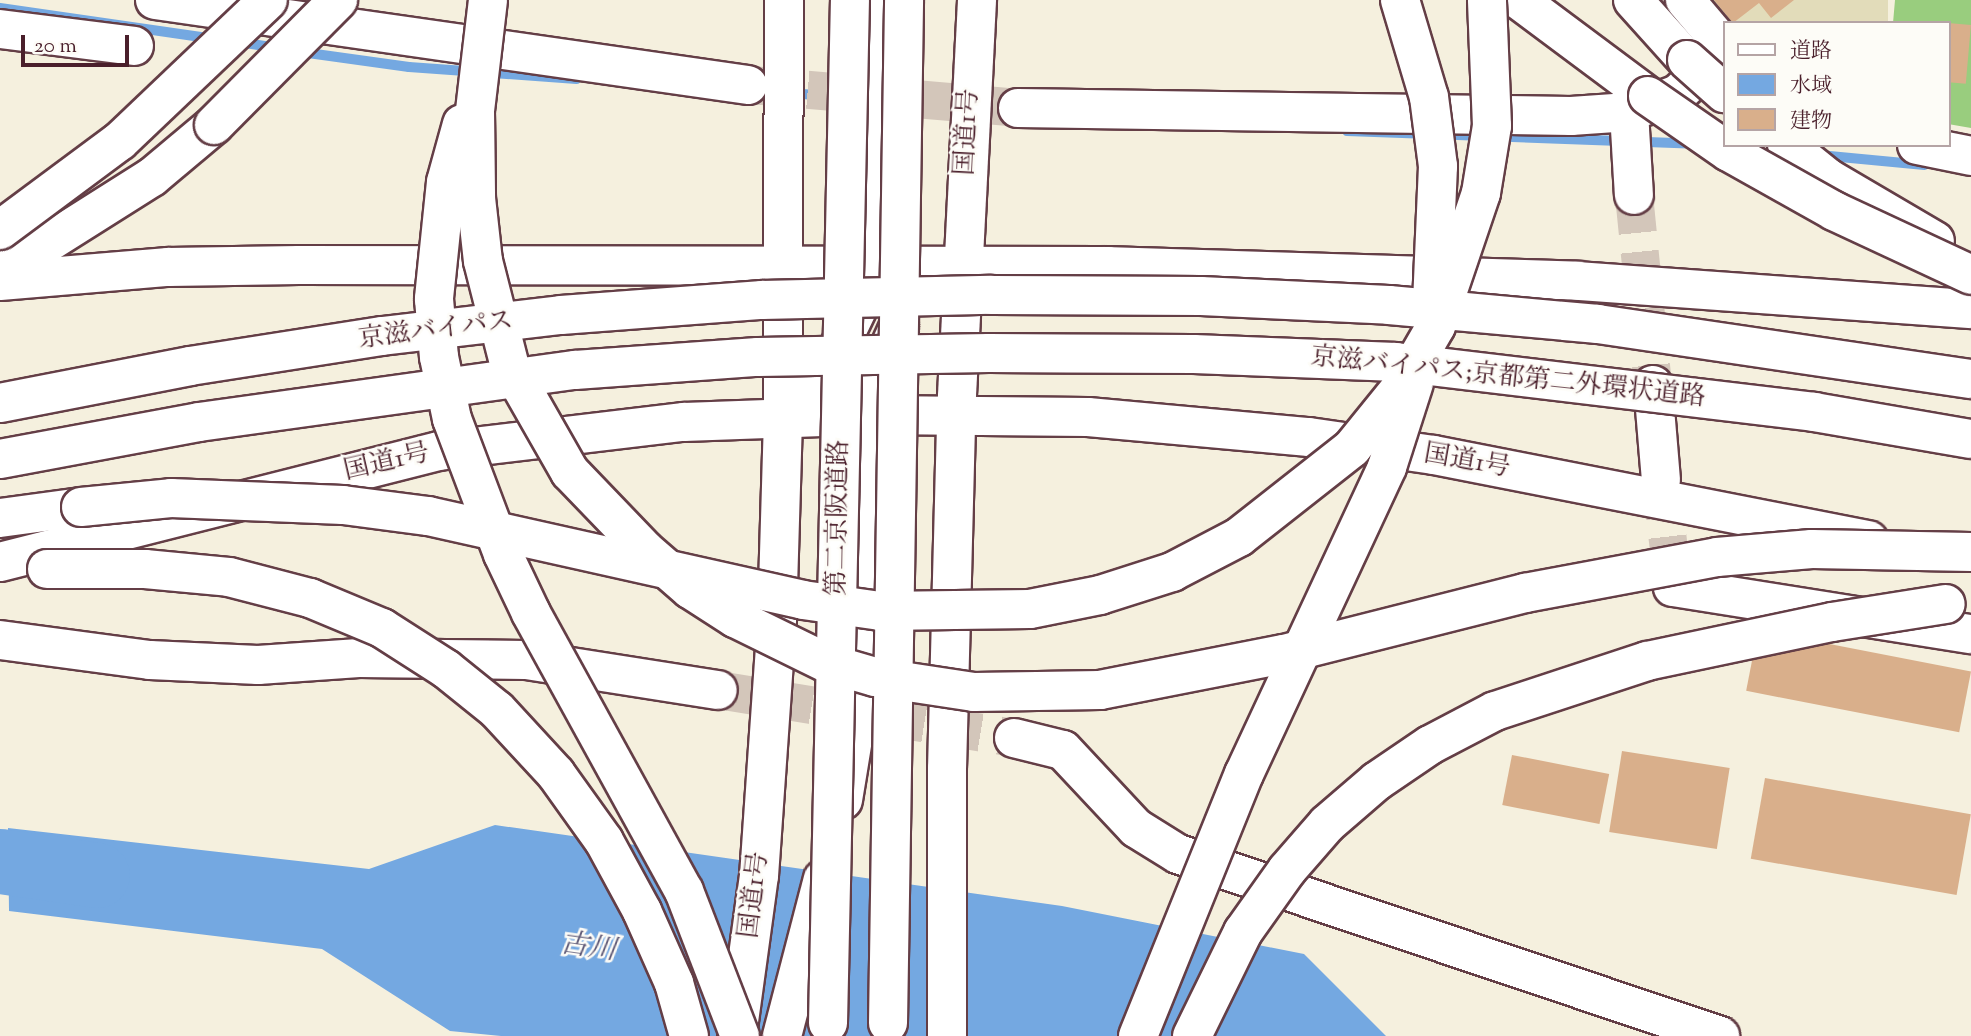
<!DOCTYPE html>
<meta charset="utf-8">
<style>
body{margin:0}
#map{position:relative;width:1971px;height:1036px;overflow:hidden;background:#f5f0de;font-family:"Sorts Mill Goudy","Noto Serif JP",serif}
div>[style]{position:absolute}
.built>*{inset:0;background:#e2dcba;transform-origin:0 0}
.green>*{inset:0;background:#99cd7e}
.water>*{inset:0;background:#74a8e1}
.stream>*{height:10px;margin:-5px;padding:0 5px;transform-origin:5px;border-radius:5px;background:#74a8e1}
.river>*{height:65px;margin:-32.5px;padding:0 32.5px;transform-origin:32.5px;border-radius:32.5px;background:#74a8e1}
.building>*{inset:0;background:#d9af8b;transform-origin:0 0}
.street-tunnel>*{height:38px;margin-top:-19px;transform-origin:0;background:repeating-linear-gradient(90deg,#d3c6ba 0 38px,transparent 0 57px)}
.roads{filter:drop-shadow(2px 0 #643e46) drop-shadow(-2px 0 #643e46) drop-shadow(0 2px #643e46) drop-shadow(0 -2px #643e46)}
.street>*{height:38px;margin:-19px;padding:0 19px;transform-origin:19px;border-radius:19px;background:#fff}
.highway>*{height:38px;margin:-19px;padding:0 19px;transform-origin:19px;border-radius:19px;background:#fff}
.bridges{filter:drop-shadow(2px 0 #643e46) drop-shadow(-2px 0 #643e46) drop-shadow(0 2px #643e46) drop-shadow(0 -2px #643e46)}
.highway-bridge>*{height:38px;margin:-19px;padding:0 19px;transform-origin:19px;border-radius:19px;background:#fff}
span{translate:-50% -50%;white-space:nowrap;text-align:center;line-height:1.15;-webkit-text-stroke:5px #fdfcf7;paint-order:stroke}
.street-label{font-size:26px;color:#4a1f2b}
.water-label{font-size:28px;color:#5b5674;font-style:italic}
.legend{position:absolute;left:1723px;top:21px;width:228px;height:126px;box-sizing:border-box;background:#fdfcf7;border:2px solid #b5a4a5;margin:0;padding:9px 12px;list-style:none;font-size:21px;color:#4a1f2b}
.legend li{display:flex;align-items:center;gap:14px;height:35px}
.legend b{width:35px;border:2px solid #b5a4a5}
.scale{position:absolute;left:21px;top:35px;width:108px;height:32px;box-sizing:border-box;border:4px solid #4a1f2b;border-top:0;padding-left:9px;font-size:21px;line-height:24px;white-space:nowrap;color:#4a1f2b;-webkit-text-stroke:5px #fdfcf7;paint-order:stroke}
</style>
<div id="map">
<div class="built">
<i style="left:1709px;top:0;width:179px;height:31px"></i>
</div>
<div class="green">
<i style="clip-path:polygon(1895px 0,1971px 0,1971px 128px,1948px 124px,1948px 23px,1893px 23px)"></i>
</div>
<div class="water">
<i style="clip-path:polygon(495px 825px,1062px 906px,1304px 954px,1386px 1036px,501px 1036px,450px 1031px,322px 949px,9px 911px,8px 828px,369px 869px)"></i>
</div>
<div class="stream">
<i style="left:0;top:8px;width:217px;rotate:8.2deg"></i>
<i style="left:238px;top:42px;width:40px;rotate:8.5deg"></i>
<i style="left:301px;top:52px;width:109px;rotate:7.9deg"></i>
<i style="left:409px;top:67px;width:168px;rotate:4.1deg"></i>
<i style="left:789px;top:93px;width:53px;rotate:4.3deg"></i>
<i style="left:907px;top:101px;width:106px;rotate:4.3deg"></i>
<i style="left:1347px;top:131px;width:348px;rotate:2.1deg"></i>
<i style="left:1819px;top:155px;width:106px;rotate:5.4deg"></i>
</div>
<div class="river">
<i style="left:0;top:861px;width:98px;rotate:8.2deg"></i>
</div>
<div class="building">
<i style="clip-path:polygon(1714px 0,1794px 0,1771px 18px,1759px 3px,1733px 23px)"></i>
<i style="left:1948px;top:23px;width:23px;height:59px;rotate:5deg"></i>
<i style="left:1758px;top:630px;width:217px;height:62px;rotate:11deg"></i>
<i style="left:1622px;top:751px;width:109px;height:82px;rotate:9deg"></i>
<i style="left:1512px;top:755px;width:99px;height:51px;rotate:11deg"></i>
<i style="left:1765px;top:778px;width:209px;height:82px;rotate:10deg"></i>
</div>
<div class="street-tunnel">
<i style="left:751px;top:85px;width:268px;rotate:4.9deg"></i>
<i style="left:1634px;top:195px;width:191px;rotate:84.3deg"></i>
<i style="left:1661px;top:480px;width:89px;rotate:83.5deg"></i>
<i style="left:718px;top:690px;width:300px;rotate:9.2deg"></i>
</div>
<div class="roads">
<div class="street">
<i style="left:155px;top:0;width:599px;rotate:8.16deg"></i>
<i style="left:1685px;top:0;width:60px;rotate:49.7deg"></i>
<i style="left:0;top:29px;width:135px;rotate:7.2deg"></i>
<i style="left:1018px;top:108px;width:553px;rotate:0.83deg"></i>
<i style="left:1571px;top:116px;width:58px;rotate:-3.9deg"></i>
<i style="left:1629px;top:112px;width:52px;rotate:-20.2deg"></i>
<i style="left:1678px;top:94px;width:63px;rotate:-43.1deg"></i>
<i style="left:1629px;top:112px;width:83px;rotate:86.6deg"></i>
<i style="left:1917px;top:145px;width:55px;rotate:11.5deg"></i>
<i style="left:1653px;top:385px;width:95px;rotate:85.2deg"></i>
<i style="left:1671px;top:568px;width:19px;rotate:84deg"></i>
<i style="left:1673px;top:587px;width:302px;rotate:9deg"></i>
<i style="left:0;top:640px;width:151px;rotate:7.6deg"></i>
<i style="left:150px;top:660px;width:108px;rotate:2.7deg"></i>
<i style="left:258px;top:665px;width:101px;rotate:-4deg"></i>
<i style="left:359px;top:658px;width:167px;rotate:0.7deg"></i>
<i style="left:526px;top:660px;width:194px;rotate:8.9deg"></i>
<i style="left:1014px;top:738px;width:50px;rotate:13.8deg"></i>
<i style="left:1063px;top:750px;width:107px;rotate:46.9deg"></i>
<i style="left:1136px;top:828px;width:49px;rotate:31.8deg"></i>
<i style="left:1178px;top:854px;width:572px;rotate:18.56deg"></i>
</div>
<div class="highway">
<i style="left:1519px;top:0;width:161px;rotate:36.7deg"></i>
<i style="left:1633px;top:0;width:81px;rotate:48deg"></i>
<i style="left:1787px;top:145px;width:53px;rotate:38.8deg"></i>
<i style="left:1828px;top:178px;width:124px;rotate:30.5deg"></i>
<i style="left:0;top:273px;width:180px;rotate:-32.3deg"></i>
<i style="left:152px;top:177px;width:81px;rotate:-40deg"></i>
<i style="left:0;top:281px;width:169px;rotate:-4.8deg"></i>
<i style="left:168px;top:267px;width:131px;rotate:-0.9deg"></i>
<i style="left:299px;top:265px;width:809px;rotate:0.07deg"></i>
<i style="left:1108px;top:266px;width:470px;rotate:1.8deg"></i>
<i style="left:1578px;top:281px;width:394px;rotate:4.1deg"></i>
<i style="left:783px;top:417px;width:72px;rotate:-47.8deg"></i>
<i style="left:831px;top:364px;width:81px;rotate:-64.4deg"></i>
<i style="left:866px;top:291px;width:28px;rotate:-77deg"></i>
<i style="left:872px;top:264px;width:264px;rotate:-88.3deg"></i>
<i style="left:0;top:518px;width:82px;rotate:-7.7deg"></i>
<i style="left:0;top:562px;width:453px;rotate:-14.2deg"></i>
<i style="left:439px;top:451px;width:247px;rotate:-6.8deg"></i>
<i style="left:684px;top:422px;width:187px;rotate:-2.1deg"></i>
<i style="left:871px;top:415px;width:217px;rotate:0.5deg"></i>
<i style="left:1088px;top:417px;width:222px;rotate:5.2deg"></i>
<i style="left:1309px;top:437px;width:126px;rotate:8.2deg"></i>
<i style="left:1434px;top:455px;width:443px;rotate:11.1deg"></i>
<i style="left:843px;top:800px;width:148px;rotate:-80.7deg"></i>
<i style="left:867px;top:654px;width:239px;rotate:-89deg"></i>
<i style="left:871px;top:415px;width:35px;rotate:-83deg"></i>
<i style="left:875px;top:380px;width:59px;rotate:-66deg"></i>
<i style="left:737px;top:1036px;width:162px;rotate:-82.2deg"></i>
<i style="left:759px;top:876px;width:256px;rotate:-86deg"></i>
<i style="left:777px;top:621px;width:204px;rotate:-88.3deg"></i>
<i style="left:783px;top:417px;width:417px;rotate:-89.9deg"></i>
<i style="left:782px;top:1036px;width:162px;rotate:-75.4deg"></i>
<i style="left:947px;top:1036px;width:267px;rotate:-90deg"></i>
<i style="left:947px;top:769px;width:354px;rotate:-88.5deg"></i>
<i style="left:956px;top:415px;width:416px;rotate:-87.1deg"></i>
</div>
</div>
<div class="bridges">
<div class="highway-bridge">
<i style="left:488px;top:0;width:112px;rotate:96.7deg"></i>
<i style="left:475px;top:111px;width:87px;rotate:89.3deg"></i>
<i style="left:476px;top:198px;width:63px;rotate:83.7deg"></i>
<i style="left:483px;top:261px;width:109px;rotate:75.7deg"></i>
<i style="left:510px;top:367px;width:121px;rotate:60.3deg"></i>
<i style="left:570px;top:472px;width:108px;rotate:46.1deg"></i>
<i style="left:645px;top:550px;width:60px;rotate:40.9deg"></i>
<i style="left:690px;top:589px;width:54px;rotate:32.8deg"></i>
<i style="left:735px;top:618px;width:102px;rotate:26.1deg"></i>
<i style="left:827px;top:663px;width:50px;rotate:16.3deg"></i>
<i style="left:875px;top:677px;width:100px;rotate:8.6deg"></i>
<i style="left:974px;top:692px;width:126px;rotate:-0.9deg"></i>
<i style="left:1100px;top:690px;width:187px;rotate:-11.1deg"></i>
<i style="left:1284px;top:654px;width:249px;rotate:-14.2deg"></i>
<i style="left:1525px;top:593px;width:195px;rotate:-10.6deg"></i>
<i style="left:1717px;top:557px;width:95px;rotate:-4.8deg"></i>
<i style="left:1812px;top:549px;width:159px;rotate:1.1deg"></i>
<i style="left:1400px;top:0;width:101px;rotate:73.4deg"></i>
<i style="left:1429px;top:97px;width:70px;rotate:82.6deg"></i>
<i style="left:1438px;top:166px;width:135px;rotate:92.5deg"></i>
<i style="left:1687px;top:60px;width:50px;rotate:41.7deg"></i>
<i style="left:1648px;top:96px;width:98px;rotate:34.7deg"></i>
<i style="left:1729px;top:152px;width:120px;rotate:29.3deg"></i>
<i style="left:1834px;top:211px;width:151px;rotate:25deg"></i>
<i style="left:462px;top:124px;width:60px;rotate:105.4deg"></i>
<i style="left:446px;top:182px;width:118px;rotate:95.9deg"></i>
<i style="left:434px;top:299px;width:58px;rotate:85.1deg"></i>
<i style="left:439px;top:357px;width:63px;rotate:78.2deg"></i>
<i style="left:452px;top:419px;width:144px;rotate:69.3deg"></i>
<i style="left:503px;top:554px;width:65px;rotate:64.6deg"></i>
<i style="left:531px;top:613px;width:317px;rotate:61.2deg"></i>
<i style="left:684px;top:891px;width:155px;rotate:68.9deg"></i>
<i style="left:214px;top:125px;width:176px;rotate:-45.2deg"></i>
<i style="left:0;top:230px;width:149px;rotate:-36.6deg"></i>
<i style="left:120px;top:141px;width:204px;rotate:-43.6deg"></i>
<i style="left:0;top:403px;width:194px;rotate:-11deg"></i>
<i style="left:190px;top:366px;width:194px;rotate:-8.9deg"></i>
<i style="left:382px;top:336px;width:180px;rotate:-6.7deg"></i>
<i style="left:561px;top:315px;width:202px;rotate:-4.3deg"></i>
<i style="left:762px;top:300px;width:229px;rotate:-1.3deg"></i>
<i style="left:991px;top:295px;width:210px;rotate:0.3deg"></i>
<i style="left:1201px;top:296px;width:188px;rotate:2.7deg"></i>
<i style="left:1389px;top:305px;width:210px;rotate:5.2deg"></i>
<i style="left:1598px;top:324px;width:377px;rotate:8.4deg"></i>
<i style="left:0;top:459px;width:202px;rotate:-10.5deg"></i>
<i style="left:199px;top:422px;width:380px;rotate:-7.9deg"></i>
<i style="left:575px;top:370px;width:183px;rotate:-4.1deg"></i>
<i style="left:758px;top:357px;width:231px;rotate:-1deg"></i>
<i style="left:989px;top:353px;width:205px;rotate:0.3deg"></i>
<i style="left:1194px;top:354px;width:202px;rotate:2.3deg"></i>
<i style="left:1396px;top:362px;width:421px;rotate:6.8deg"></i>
<i style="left:1814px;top:412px;width:159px;rotate:9.8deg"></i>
<i style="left:81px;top:507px;width:90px;rotate:-5.7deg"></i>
<i style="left:171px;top:498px;width:172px;rotate:2.3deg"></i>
<i style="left:343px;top:505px;width:86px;rotate:7.4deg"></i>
<i style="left:428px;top:516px;width:384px;rotate:12.6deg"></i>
<i style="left:803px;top:600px;width:78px;rotate:8.1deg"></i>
<i style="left:880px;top:611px;width:150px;rotate:-0.8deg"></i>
<i style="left:1030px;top:609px;width:71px;rotate:-11.3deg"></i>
<i style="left:1100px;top:595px;width:76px;rotate:-17.7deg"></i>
<i style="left:1172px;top:572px;width:76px;rotate:-27.6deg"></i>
<i style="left:1239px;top:537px;width:144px;rotate:-38.2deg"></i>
<i style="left:1352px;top:448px;width:75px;rotate:-51deg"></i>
<i style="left:1399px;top:390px;width:74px;rotate:-60deg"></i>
<i style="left:1436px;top:326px;width:140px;rotate:-71.3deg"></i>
<i style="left:1481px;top:193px;width:68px;rotate:-80.7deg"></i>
<i style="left:1492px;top:126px;width:126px;rotate:-92.3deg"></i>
<i style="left:47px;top:569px;width:98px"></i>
<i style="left:145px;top:569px;width:84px;rotate:5.4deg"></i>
<i style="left:229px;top:577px;width:84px;rotate:14.5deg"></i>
<i style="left:310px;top:598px;width:78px;rotate:22.6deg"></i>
<i style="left:382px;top:628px;width:76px;rotate:32.6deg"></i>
<i style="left:446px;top:669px;width:65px;rotate:38.8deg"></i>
<i style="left:497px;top:710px;width:87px;rotate:47.3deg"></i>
<i style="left:556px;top:774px;width:82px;rotate:54.4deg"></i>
<i style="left:604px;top:841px;width:80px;rotate:61.5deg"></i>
<i style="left:642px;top:911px;width:79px;rotate:66deg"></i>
<i style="left:674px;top:983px;width:55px;rotate:74.2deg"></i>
<i style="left:828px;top:1023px;width:1023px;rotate:-88.77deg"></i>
<i style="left:888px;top:1023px;width:1023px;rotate:-89.1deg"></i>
<i style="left:1138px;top:1036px;width:283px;rotate:-68deg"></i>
<i style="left:1244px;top:774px;width:339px;rotate:-65deg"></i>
<i style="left:1387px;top:467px;width:88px;rotate:-72.2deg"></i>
<i style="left:1192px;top:1036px;width:116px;rotate:-63.9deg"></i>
<i style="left:1243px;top:932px;width:76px;rotate:-54.6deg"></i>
<i style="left:1287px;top:870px;width:61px;rotate:-49deg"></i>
<i style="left:1327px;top:824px;width:66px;rotate:-40.7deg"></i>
<i style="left:1377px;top:781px;width:64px;rotate:-34.2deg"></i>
<i style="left:1430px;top:745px;width:73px;rotate:-27.6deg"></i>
<i style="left:1495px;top:711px;width:160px;rotate:-18.2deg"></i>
<i style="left:1647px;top:661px;width:189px;rotate:-11.9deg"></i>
<i style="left:1832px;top:622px;width:115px;rotate:-9deg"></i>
</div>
</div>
<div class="street-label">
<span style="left:968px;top:132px;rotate:-87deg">国道1号</span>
<span style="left:436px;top:331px;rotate:-7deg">京滋バイパス</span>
<span style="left:1508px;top:378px;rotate:6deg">京滋バイパス;京都第二外環状道路</span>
<span style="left:1467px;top:462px;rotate:10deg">国道1号</span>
<span style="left:387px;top:463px;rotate:-13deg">国道1号</span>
<span style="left:839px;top:518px;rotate:-89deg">第二京阪道路</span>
<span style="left:755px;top:895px;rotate:-83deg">国道1号</span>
</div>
<div class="water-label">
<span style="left:588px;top:948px;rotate:8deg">古川</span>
</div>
<ul class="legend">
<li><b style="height:9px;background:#fff"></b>道路</li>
<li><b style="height:19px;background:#74a8e1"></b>水域</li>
<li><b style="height:19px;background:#d9af8b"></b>建物</li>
</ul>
<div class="scale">20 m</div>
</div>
